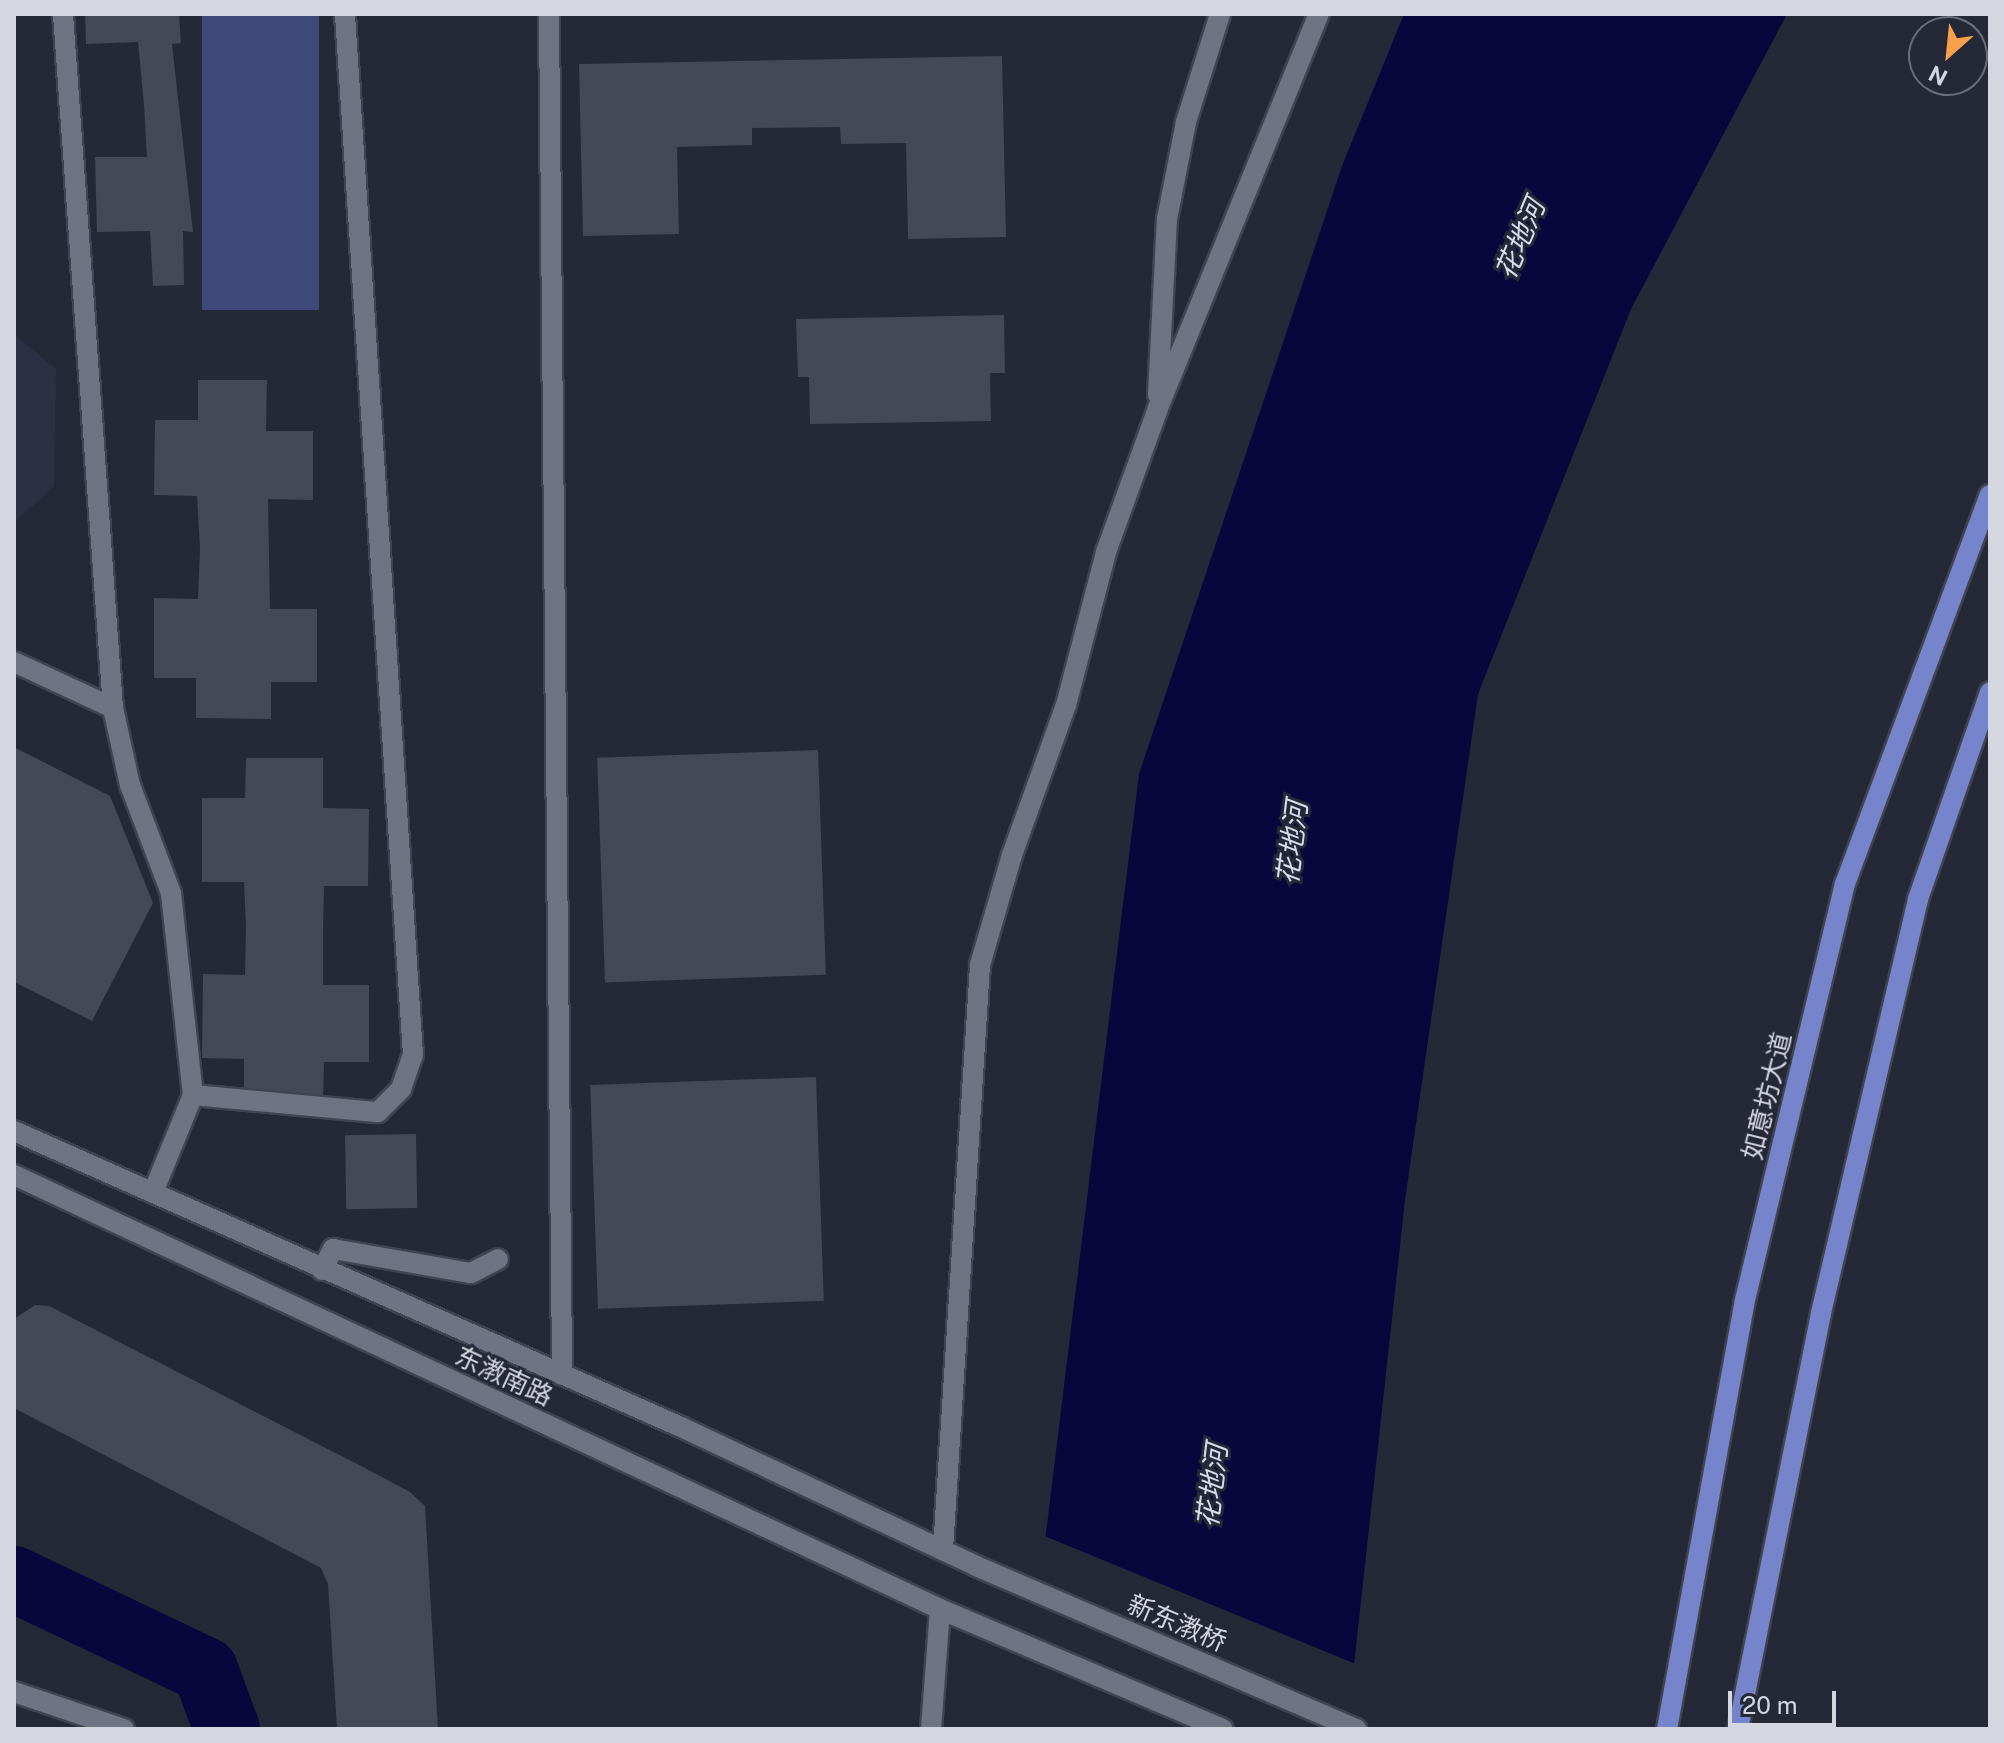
<!DOCTYPE html>
<meta charset="utf-8">
<style>
body{margin:0}
#map{position:relative;width:2004px;height:1743px;overflow:hidden;background:#252836;font-family:"Public Sans","Noto Sans SC",sans-serif}
div>[style]{position:absolute}
.built>*{inset:0;background:#2b3044}
.green>*{inset:0;background:#3e497a;transform-origin:0 0}
.water>*{inset:0;background:#08063c}
.pier>*{inset:0;background:#252836}
.river>*{height:66px;margin:-33px;padding:0 33px;transform-origin:33px;border-radius:33px;background:#08063c}
.building>*{inset:0;background:#444857;transform-origin:0 0}
.roads{filter:drop-shadow(2px 0 #414450) drop-shadow(-2px 0 #414450) drop-shadow(0 2px #414450) drop-shadow(0 -2px #414450)}
.minor>*{height:20px;margin:-10px;padding:0 10px;transform-origin:10px;border-radius:10px;background:#6f7484}
.major>*{height:20px;margin:-10px;padding:0 10px;transform-origin:10px;border-radius:10px;background:#7685cb}
span{translate:-50% -50%;white-space:nowrap;text-align:center;line-height:1.15;-webkit-text-stroke:6px #252836;paint-order:stroke}
.street-label{font-size:26px;color:#d4d6e0}
.water-label{font-size:28px;color:#d7dcef;font-style:italic}
.frame{position:absolute;inset:0;border:16px solid #d4d6e0;pointer-events:none}
.north{position:absolute;left:1908px;top:16px;width:80px;height:80px;box-sizing:border-box;background:#252836;border:2px solid #6b6e7a;border-radius:50%;rotate:207deg;font-size:22px;font-weight:700;line-height:32px;text-align:center;color:#d4d6e0}
.north::after{content:'';display:block;margin:auto;width:28px;height:36px;background:#f8a14a;clip-path:polygon(50% 0,100% 100%,50% 72%,0 100%)}
.scale{position:absolute;left:1728px;top:1691px;width:108px;height:36px;box-sizing:border-box;border:4px solid #d4d6e0;border-top:0;padding-left:10px;font-size:24px;line-height:28px;white-space:nowrap;color:#d4d6e0;-webkit-text-stroke:6px #252836;paint-order:stroke}
</style>
<div id="map">
<div class="built">
<i style="clip-path:polygon(14px 334px,56px 369px,54px 486px,14px 523px)"></i>
</div>
<div class="green">
<i style="left:202px;top:14px;width:117px;height:296px"></i>
</div>
<div class="water">
<i style="clip-path:polygon(1404px 14px,1787px 14px,1631px 309px,1478px 694px,1405px 1200px,1347px 1729px,1022px 1729px,1139px 774px,1342px 166px)"></i>
</div>
<div class="pier">
<i style="clip-path:polygon(1042px 1535px,1358px 1665px,1351px 1729px,1018px 1729px)"></i>
</div>
<div class="river">
<i style="left:14px;top:1579px;width:212px;rotate:25.5deg"></i>
<i style="left:205px;top:1670px;width:63px;rotate:69.6deg"></i>
</div>
<div class="building">
<i style="clip-path:polygon(85px 14px,179px 14px,181px 43px,172px 44px,193px 232px,183px 231px,184px 285px,153px 286px,150px 231px,97px 232px,95px 157px,147px 157px,144px 105px,138px 42px,86px 44px)"></i>
<i style="clip-path:polygon(1002px 56px,1006px 237px,908px 239px,906px 143px,841px 144px,840px 127px,752px 128px,752px 145px,677px 147px,679px 234px,583px 236px,579px 64px)"></i>
<i style="clip-path:polygon(1004px 315px,1005px 373px,990px 373px,991px 421px,810px 424px,809px 377px,798px 377px,796px 319px)"></i>
<i style="clip-path:polygon(198px 380px,267px 380px,266px 431px,313px 431px,313px 500px,268px 499px,270px 609px,317px 609px,317px 682px,271px 682px,271px 719px,196px 718px,196px 678px,154px 678px,154px 598px,198px 599px,200px 549px,197px 496px,154px 495px,155px 420px,198px 420px)"></i>
<i style="clip-path:polygon(14px 747px,110px 796px,153px 903px,92px 1021px,14px 982px)"></i>
<i style="left:818px;top:750px;width:225px;height:221px;rotate:88deg"></i>
<i style="clip-path:polygon(246px 758px,323px 758px,323px 808px,369px 809px,368px 886px,324px 886px,323px 931px,323px 985px,369px 985px,369px 1062px,324px 1062px,323px 1099px,244px 1098px,244px 1059px,202px 1058px,203px 974px,245px 975px,246px 927px,244px 882px,202px 882px,202px 798px,245px 798px)"></i>
<i style="left:816px;top:1077px;width:224px;height:226px;rotate:88deg"></i>
<i style="left:416px;top:1134px;width:74px;height:71px;rotate:89deg"></i>
<i style="clip-path:polygon(35px 1305px,49px 1306px,361px 1466px,410px 1492px,425px 1506px,438px 1729px,337px 1729px,328px 1584px,321px 1568px,14px 1408px,14px 1319px)"></i>
</div>
<div class="roads">
<div class="minor">
<i style="left:63px;top:14px;width:696px;rotate:85.88deg"></i>
<i style="left:113px;top:708px;width:79px;rotate:77.6deg"></i>
<i style="left:130px;top:785px;width:116px;rotate:69.2deg"></i>
<i style="left:171px;top:893px;width:203px;rotate:83.8deg"></i>
<i style="left:193px;top:1095px;width:103px;rotate:112.3deg"></i>
<i style="left:549px;top:14px;width:1361px;rotate:89.45deg"></i>
<i style="left:1158px;top:395px;width:176px;rotate:-87.1deg"></i>
<i style="left:1167px;top:219px;width:99px;rotate:-78.9deg"></i>
<i style="left:1186px;top:122px;width:113px;rotate:-72.5deg"></i>
<i style="left:14px;top:662px;width:109px;rotate:24.9deg"></i>
<i style="left:193px;top:1095px;width:186px;rotate:5.3deg"></i>
<i style="left:378px;top:1112px;width:33px;rotate:-45deg"></i>
<i style="left:401px;top:1089px;width:36px;rotate:-71deg"></i>
<i style="left:413px;top:1055px;width:1043px;rotate:-93.74deg"></i>
<i style="left:14px;top:1131px;width:730px;rotate:23.93deg"></i>
<i style="left:681px;top:1427px;width:326px;rotate:25.2deg"></i>
<i style="left:976px;top:1566px;width:414px;rotate:23.2deg"></i>
<i style="left:14px;top:1175px;width:1023px;rotate:25.11deg"></i>
<i style="left:940px;top:1609px;width:307px;rotate:23deg"></i>
<i style="left:322px;top:1270px;width:24px;rotate:-62deg"></i>
<i style="left:333px;top:1249px;width:140px;rotate:9.9deg"></i>
<i style="left:471px;top:1273px;width:30px;rotate:-27deg"></i>
<i style="left:943px;top:1550px;width:586px;rotate:-86.38deg"></i>
<i style="left:980px;top:965px;width:115px;rotate:-73.8deg"></i>
<i style="left:1012px;top:855px;width:159px;rotate:-70.2deg"></i>
<i style="left:1066px;top:705px;width:158px;rotate:-75.3deg"></i>
<i style="left:1106px;top:552px;width:153px;rotate:-70.1deg"></i>
<i style="left:1158px;top:408px;width:426px;rotate:-67.8deg"></i>
<i style="left:14px;top:1692px;width:116px;rotate:18.6deg"></i>
<i style="left:931px;top:1729px;width:120px;rotate:-85.7deg"></i>
</div>
<div class="major">
<i style="left:1667px;top:1729px;width:436px;rotate:-79.7deg"></i>
<i style="left:1745px;top:1300px;width:428px;rotate:-76.5deg"></i>
<i style="left:1845px;top:884px;width:415px;rotate:-69.6deg"></i>
<i style="left:1738px;top:1729px;width:424px;rotate:-78.7deg"></i>
<i style="left:1821px;top:1313px;width:425px;rotate:-76.8deg"></i>
<i style="left:1918px;top:899px;width:219px;rotate:-70.8deg"></i>
</div>
</div>
<div class="street-label">
<span style="left:1767px;top:1096px;rotate:-76deg">如意坊大道</span>
<span style="left:504px;top:1376px;rotate:25deg">东漖南路</span>
<span style="left:1177px;top:1623px;rotate:23deg">新东漖桥</span>
</div>
<div class="water-label">
<span style="left:1520px;top:239px;rotate:-67deg">花地河</span>
<span style="left:1292px;top:843px;rotate:-83deg">花地河</span>
<span style="left:1212px;top:1486px;rotate:-83deg">花地河</span>
</div>
<div class="frame"></div>
<div class="north">N</div>
<div class="scale">20 m</div>
</div>
